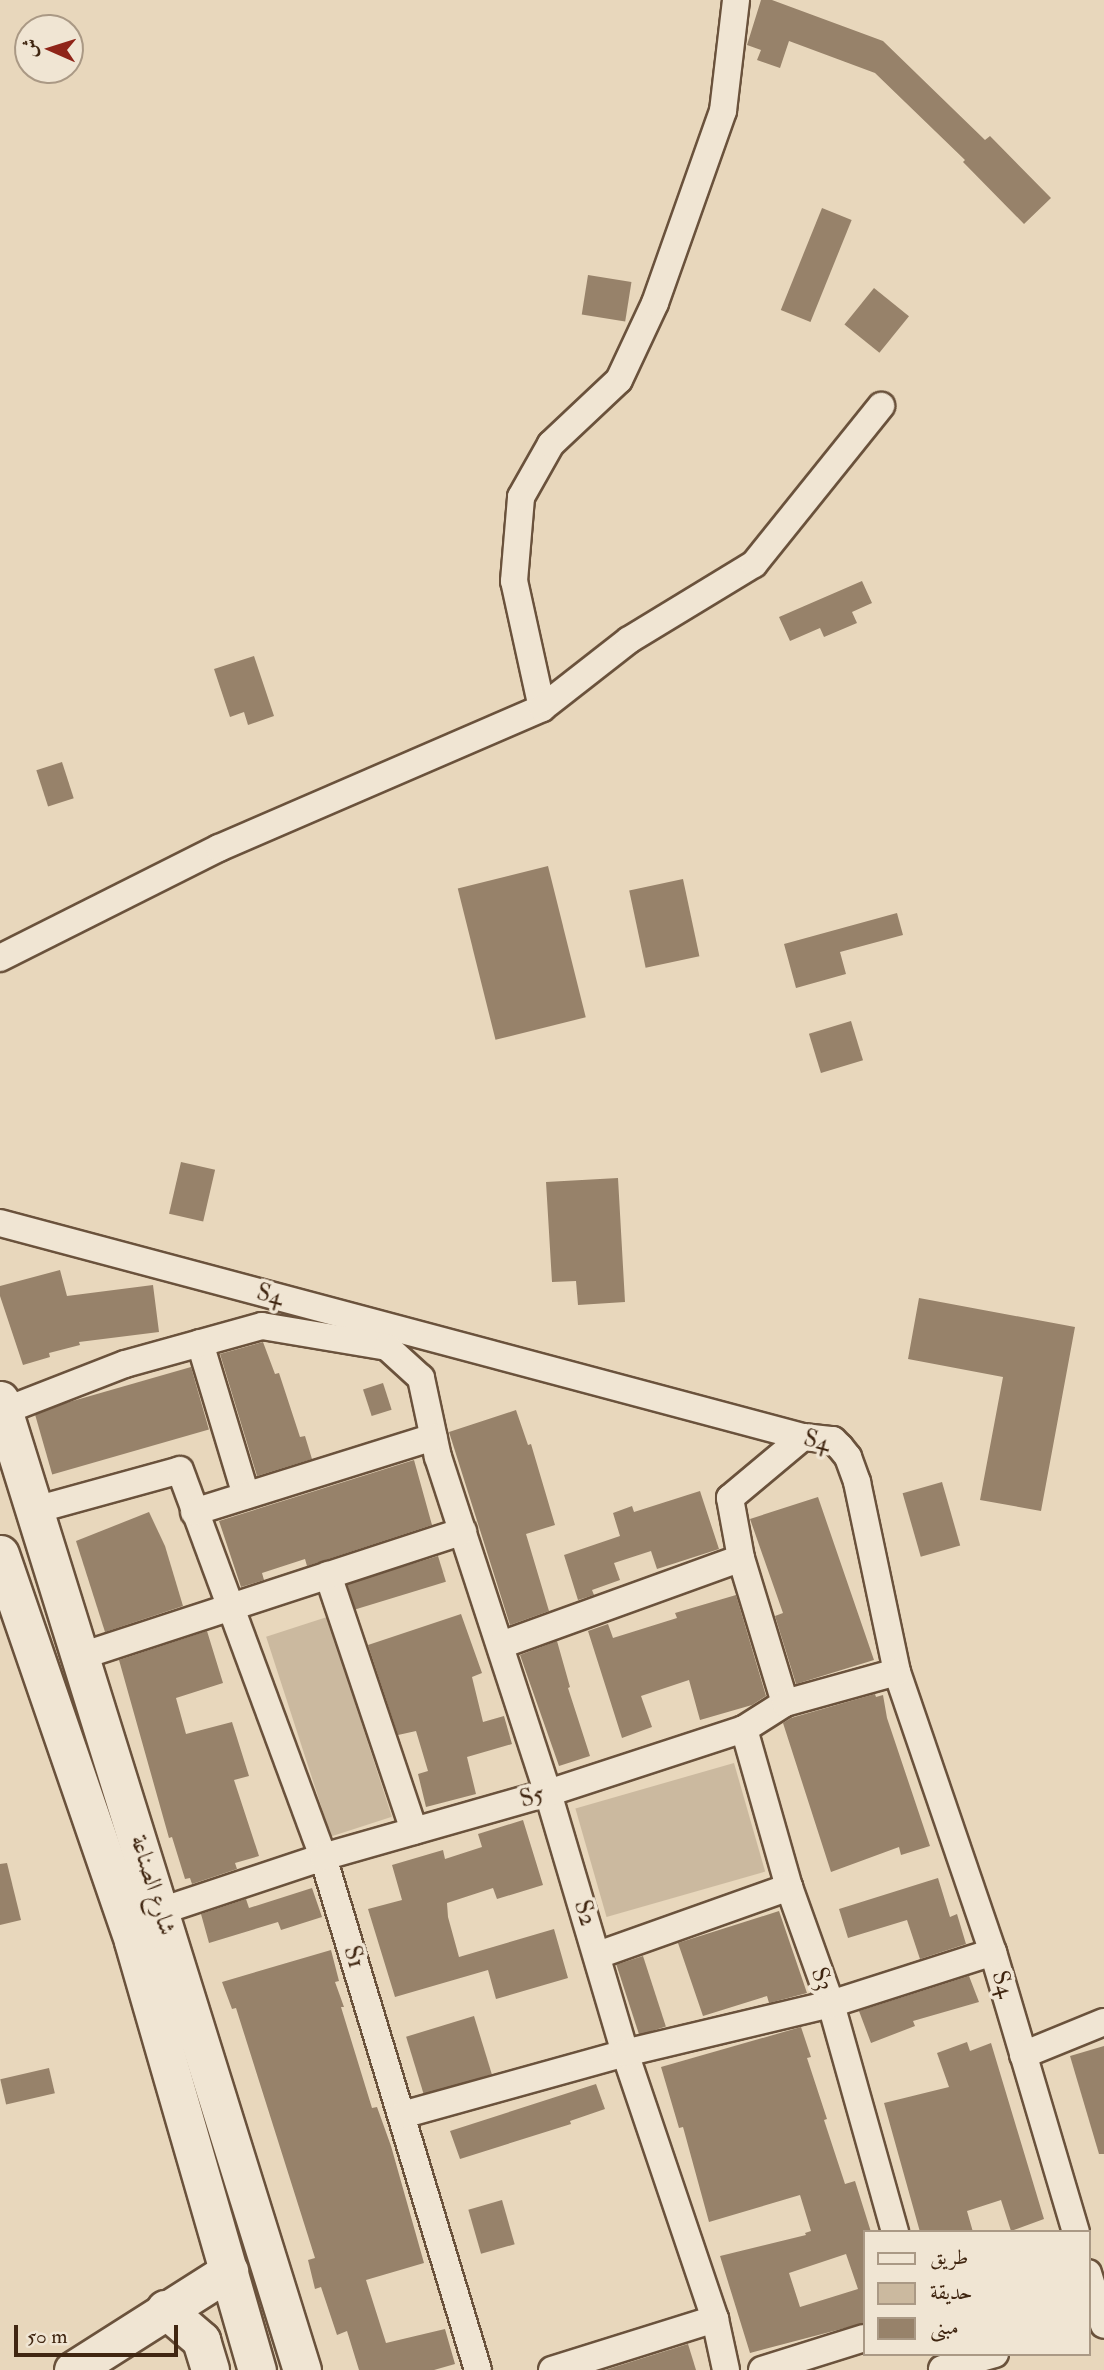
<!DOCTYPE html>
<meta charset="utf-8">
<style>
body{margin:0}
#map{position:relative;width:1104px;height:2370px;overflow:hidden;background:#e8d7bc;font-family:"IM FELL Double Pica",Amiri,serif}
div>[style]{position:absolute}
.green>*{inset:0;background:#cbb99f;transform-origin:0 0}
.building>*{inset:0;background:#97826a;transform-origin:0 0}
.roads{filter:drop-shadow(2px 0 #6a523c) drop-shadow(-2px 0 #6a523c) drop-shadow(0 2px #6a523c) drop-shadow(0 -2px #6a523c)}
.minor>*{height:26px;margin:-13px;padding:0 13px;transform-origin:13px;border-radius:13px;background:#f0e5d3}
.secondary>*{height:37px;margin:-18.5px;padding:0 18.5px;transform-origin:18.5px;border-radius:18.5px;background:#f0e5d3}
span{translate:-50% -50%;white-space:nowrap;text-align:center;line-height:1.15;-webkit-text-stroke:7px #f0e5d3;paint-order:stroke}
.street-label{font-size:24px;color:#402611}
.legend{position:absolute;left:863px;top:2230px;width:228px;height:126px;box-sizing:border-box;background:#f0e5d3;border:2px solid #aa9985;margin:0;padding:9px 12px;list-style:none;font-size:21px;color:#402611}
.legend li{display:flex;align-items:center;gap:14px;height:35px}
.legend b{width:35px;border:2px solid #aa9985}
.north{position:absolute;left:14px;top:14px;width:70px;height:70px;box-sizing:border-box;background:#f0e5d3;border:2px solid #aa9985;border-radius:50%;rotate:273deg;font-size:19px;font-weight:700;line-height:28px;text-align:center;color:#402611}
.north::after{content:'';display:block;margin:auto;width:24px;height:32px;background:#8f2418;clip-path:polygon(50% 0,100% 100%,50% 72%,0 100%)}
.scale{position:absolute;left:14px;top:2325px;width:164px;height:32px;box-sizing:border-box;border:4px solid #402611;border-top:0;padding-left:9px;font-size:21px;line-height:24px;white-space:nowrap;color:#402611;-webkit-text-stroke:5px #f0e5d3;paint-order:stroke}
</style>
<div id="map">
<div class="green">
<i style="left:327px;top:1617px;width:210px;height:64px;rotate:72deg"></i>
<i style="left:734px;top:1763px;width:113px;height:165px;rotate:74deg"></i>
</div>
<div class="building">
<i style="clip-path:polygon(761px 0,772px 0,883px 41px,985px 140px,990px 136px,1051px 198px,1024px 224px,963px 162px,965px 160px,875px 73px,789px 41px,780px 68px,757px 60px,761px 50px,747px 45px)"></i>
<i style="left:822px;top:208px;width:32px;height:110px;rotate:22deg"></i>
<i style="left:588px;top:275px;width:44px;height:40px;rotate:9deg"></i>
<i style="left:874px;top:288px;width:45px;height:47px;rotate:39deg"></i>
<i style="clip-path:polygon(862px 581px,872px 603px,852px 612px,857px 623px,824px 637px,820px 628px,790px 641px,779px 617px)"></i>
<i style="clip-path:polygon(254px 656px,274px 716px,248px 725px,244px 712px,230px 717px,214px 669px)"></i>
<i style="left:62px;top:762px;width:38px;height:27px;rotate:72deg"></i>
<i style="left:548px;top:866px;width:156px;height:93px;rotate:76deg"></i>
<i style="left:683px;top:879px;width:79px;height:55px;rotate:78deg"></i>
<i style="clip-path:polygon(897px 913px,903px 935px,840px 952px,846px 974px,796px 988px,784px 944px)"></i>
<i style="left:851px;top:1021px;width:41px;height:44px;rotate:73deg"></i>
<i style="left:181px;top:1162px;width:35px;height:53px;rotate:13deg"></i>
<i style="clip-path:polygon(618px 1178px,625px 1302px,578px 1305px,576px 1281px,552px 1282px,546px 1182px)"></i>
<i style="clip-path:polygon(60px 1270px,67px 1296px,153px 1285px,159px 1332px,79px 1342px,80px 1345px,49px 1353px,50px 1357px,23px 1365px,0 1296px,0 1286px)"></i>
<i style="clip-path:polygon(919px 1298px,1075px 1327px,1041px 1511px,980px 1500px,1003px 1377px,908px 1359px)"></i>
<i style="clip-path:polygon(263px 1342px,275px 1374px,279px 1373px,300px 1437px,305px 1436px,312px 1459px,257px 1476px,220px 1354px)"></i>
<i style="left:191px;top:1367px;width:65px;height:163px;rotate:74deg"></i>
<i style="left:383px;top:1383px;width:28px;height:21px;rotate:72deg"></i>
<i style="clip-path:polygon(516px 1410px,528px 1445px,531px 1444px,555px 1525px,526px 1534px,549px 1611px,510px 1625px,449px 1432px)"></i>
<i style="clip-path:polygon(414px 1460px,432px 1525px,307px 1566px,305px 1559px,262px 1573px,264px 1580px,241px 1587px,219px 1521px)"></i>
<i style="left:942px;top:1482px;width:66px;height:41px;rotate:74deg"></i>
<i style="clip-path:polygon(700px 1491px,719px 1549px,657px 1569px,651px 1551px,614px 1563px,620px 1580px,592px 1590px,594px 1595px,578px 1600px,564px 1555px,620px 1536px,613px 1513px,632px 1506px,634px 1512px)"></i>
<i style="clip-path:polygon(818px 1497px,874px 1660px,796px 1684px,775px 1616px,783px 1613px,750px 1519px)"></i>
<i style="clip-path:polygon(149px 1512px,165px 1546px,183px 1606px,105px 1632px,76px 1541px)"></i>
<i style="left:438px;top:1556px;width:27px;height:95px;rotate:73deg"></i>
<i style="clip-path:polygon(736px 1595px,766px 1696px,752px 1705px,700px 1720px,689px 1680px,641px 1696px,652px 1727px,622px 1738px,588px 1631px,608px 1624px,613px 1638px,677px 1618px,675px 1613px)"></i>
<i style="clip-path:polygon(461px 1614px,482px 1673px,472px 1677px,483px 1722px,504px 1716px,512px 1744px,467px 1757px,476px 1794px,426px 1807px,418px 1774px,428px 1771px,416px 1731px,398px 1735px,368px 1645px)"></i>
<i style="clip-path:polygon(207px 1631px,223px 1683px,176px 1698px,186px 1734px,232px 1722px,249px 1776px,234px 1780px,259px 1856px,235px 1863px,237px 1869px,192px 1884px,190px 1878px,185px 1879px,172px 1837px,169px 1838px,119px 1660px)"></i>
<i style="clip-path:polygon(557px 1641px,570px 1687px,568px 1688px,590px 1756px,559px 1766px,520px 1655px)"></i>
<i style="clip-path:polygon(875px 1694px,876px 1697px,883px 1695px,887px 1718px,930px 1846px,901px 1855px,899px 1847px,831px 1872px,783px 1723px,791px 1718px)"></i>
<i style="clip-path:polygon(523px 1820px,543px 1885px,497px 1899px,493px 1888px,447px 1903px,448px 1917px,459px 1957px,554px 1929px,568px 1978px,496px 1999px,488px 1970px,395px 1997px,368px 1909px,402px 1900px,392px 1865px,443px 1850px,445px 1859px,482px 1847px,478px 1834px)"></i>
<i style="clip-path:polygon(7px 1863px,21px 1920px,0 1925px,0 1864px)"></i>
<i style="clip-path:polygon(938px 1878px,950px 1917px,957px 1914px,966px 1944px,920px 1959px,907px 1920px,848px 1938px,839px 1909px)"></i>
<i style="clip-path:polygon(312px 1888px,322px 1917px,281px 1930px,278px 1922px,209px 1943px,201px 1914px,246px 1899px,249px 1908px)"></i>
<i style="clip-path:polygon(779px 1911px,807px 1993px,769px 2003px,767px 1996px,703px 2016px,678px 1943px)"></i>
<i style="clip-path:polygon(331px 1950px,339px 1981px,335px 1982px,344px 2007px,341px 2007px,372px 2108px,377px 2107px,391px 2146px,424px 2263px,366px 2280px,386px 2343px,445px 2329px,455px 2364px,434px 2370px,359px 2370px,347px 2331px,337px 2335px,321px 2287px,315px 2289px,308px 2260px,315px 2258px,236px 2008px,232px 2009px,222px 1982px)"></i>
<i style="left:643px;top:1956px;width:74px;height:28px;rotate:72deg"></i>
<i style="clip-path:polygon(969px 1976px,979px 2002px,913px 2021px,915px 2026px,871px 2043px,859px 2011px)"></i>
<i style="left:474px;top:2016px;width:61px;height:71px;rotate:73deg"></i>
<i style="clip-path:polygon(evenodd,801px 2027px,811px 2057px,807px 2058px,827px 2119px,824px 2120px,845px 2184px,855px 2181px,871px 2232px,864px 2232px,864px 2323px,750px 2353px,720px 2256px,806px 2235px,805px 2233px,811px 2231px,800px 2195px,709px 2222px,683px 2127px,679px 2128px,661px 2067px,801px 2027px,846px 2254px,858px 2289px,800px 2307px,789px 2273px,846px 2254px)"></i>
<i style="clip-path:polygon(967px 2042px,970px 2051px,991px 2043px,1044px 2219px,1011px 2231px,1001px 2200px,967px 2211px,973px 2232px,920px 2232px,884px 2103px,949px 2087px,937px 2053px)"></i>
<i style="clip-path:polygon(1104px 2046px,1104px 2154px,1099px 2154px,1070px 2056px)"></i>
<i style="left:49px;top:2068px;width:26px;height:50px;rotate:77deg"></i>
<i style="clip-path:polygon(596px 2084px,605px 2109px,570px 2121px,571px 2124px,460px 2159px,450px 2131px)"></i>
<i style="left:502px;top:2200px;width:46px;height:35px;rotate:74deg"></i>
<i style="clip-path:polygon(688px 2344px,696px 2370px,605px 2370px)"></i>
</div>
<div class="roads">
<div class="minor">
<i style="left:542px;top:708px;width:130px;rotate:-102.4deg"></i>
<i style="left:514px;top:581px;width:84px;rotate:-85.2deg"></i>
<i style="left:521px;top:497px;width:61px;rotate:-60.5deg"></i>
<i style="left:551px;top:444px;width:93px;rotate:-43.3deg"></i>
<i style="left:619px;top:380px;width:85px;rotate:-64.9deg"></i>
<i style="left:655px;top:303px;width:204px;rotate:-70.5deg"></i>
<i style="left:723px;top:111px;width:112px;rotate:-83.3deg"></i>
<i style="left:0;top:958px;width:245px;rotate:-26.7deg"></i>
<i style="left:219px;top:848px;width:352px;rotate:-23.4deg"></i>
<i style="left:542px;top:708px;width:110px;rotate:-38deg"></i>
<i style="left:629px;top:640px;width:146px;rotate:-31.3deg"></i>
<i style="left:754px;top:564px;width:203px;rotate:-51.2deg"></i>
<i style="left:0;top:1223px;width:831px;rotate:14.92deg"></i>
<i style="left:803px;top:1437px;width:30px;rotate:6deg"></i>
<i style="left:833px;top:1440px;width:10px;rotate:45deg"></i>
<i style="left:840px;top:1447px;width:13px;rotate:51deg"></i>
<i style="left:848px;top:1457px;width:27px;rotate:70deg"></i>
<i style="left:857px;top:1482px;width:194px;rotate:78.1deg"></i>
<i style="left:897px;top:1672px;width:296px;rotate:71.1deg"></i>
<i style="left:993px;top:1952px;width:292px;rotate:73.5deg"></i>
<i style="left:200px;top:1343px;width:159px;rotate:73.2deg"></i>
<i style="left:4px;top:1411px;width:130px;rotate:-21.2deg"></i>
<i style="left:125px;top:1364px;width:142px;rotate:-15.5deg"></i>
<i style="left:262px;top:1326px;width:127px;rotate:9.5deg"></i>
<i style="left:387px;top:1347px;width:46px;rotate:42.4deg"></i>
<i style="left:421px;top:1378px;width:81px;rotate:77.9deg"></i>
<i style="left:438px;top:1457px;width:354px;rotate:71.9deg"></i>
<i style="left:548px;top:1793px;width:271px;rotate:73.5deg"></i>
<i style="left:625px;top:2053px;width:281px;rotate:71.3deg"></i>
<i style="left:715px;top:2319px;width:52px;rotate:77.8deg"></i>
<i style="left:35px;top:1510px;width:150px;rotate:-15.4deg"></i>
<i style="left:180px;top:1470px;width:413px;rotate:69.7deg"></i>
<i style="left:323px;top:1857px;width:536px;rotate:73.19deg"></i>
<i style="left:194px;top:1512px;width:251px;rotate:-17.4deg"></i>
<i style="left:328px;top:1575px;width:270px;rotate:71.4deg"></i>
<i style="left:501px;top:1645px;width:255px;rotate:-19.9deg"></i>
<i style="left:81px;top:1656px;width:402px;rotate:-18.1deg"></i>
<i style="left:785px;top:1703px;width:152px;rotate:-106.9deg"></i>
<i style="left:741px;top:1558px;width:61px;rotate:-100.4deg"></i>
<i style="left:730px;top:1498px;width:95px;rotate:-39.9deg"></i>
<i style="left:744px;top:1729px;width:164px;rotate:74.1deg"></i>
<i style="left:789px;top:1887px;width:124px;rotate:70.3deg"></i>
<i style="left:831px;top:2004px;width:237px;rotate:74.3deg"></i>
<i style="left:161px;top:1911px;width:171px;rotate:-18.4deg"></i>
<i style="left:323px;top:1857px;width:234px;rotate:-15.9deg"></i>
<i style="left:548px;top:1793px;width:206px;rotate:-18.1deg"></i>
<i style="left:744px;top:1729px;width:49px;rotate:-32.4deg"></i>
<i style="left:785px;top:1703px;width:116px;rotate:-15.5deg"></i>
<i style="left:598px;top:1955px;width:203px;rotate:-19.6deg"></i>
<i style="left:1023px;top:2055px;width:87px;rotate:-22.2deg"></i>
<i style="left:402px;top:2115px;width:231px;rotate:-15.5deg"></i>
<i style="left:625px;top:2053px;width:212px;rotate:-13.4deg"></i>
<i style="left:831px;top:2004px;width:170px;rotate:-17.8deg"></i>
<i style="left:1088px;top:2273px;width:54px;rotate:72.9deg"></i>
<i style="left:942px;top:2369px;width:55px;rotate:-15.8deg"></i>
<i style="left:552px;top:2370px;width:171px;rotate:-17.4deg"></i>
<i style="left:762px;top:2370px;width:107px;rotate:-17.4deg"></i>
</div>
<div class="secondary">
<i style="left:0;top:1400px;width:1016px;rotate:72.71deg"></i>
<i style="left:0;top:1554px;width:409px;rotate:71deg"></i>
<i style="left:133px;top:1941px;width:447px;rotate:73.9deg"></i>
<i style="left:165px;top:2309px;width:48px;rotate:40.7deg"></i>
<i style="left:201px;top:2340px;width:31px;rotate:73deg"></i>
<i style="left:73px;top:2370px;width:185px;rotate:-32.4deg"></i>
</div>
</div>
<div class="street-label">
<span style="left:270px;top:1295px;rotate:15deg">S4</span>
<span style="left:817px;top:1441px;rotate:15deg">S4</span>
<span style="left:532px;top:1797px;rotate:-16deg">S5</span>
<span style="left:153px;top:1885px;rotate:73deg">شارع الصناعة</span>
<span style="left:585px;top:1913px;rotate:73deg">S2</span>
<span style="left:354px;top:1957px;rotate:73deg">S1</span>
<span style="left:822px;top:1979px;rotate:70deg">S3</span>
<span style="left:1003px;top:1984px;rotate:73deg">S4</span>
</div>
<ul class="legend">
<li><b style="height:9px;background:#f0e5d3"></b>طريق</li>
<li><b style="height:19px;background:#cbb99f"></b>حديقة</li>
<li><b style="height:19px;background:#97826a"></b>مبنى</li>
</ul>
<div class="north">ش</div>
<div class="scale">50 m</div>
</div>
